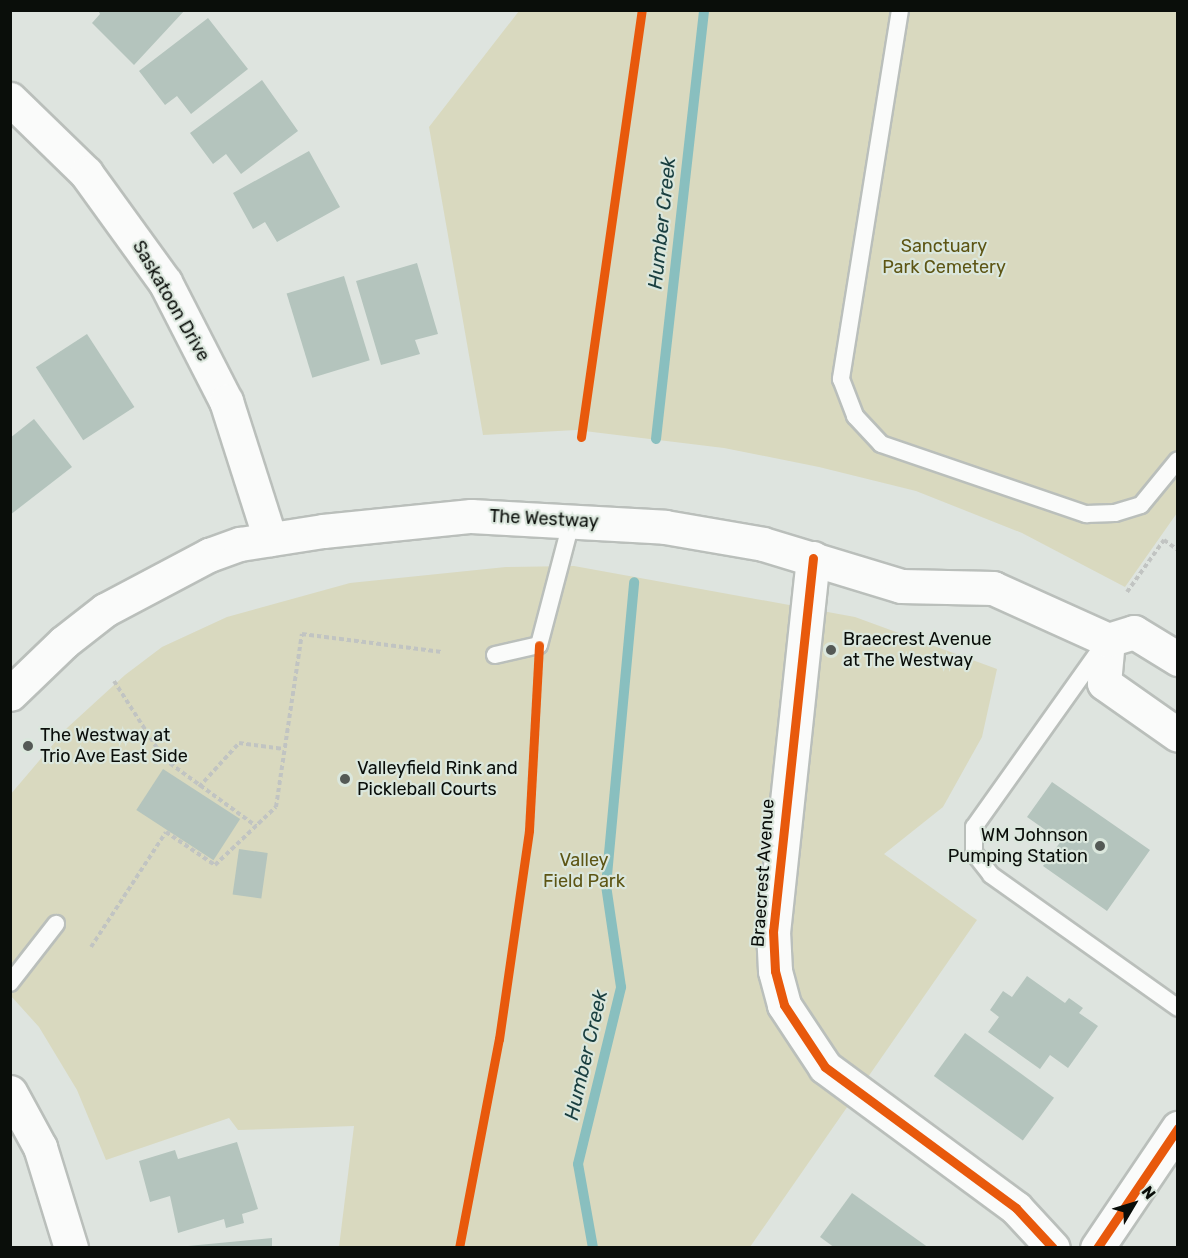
<!DOCTYPE html>
<style>
body{margin:0}
#map{position:relative;width:1188px;height:1258px;overflow:hidden;background:#dee4df;font-family:Rubik,sans-serif}
div>[style]{position:absolute}
.green>*{inset:0;background:#d9d9bf}
.stream>*{height:10px;margin:-5px;padding:0 5px;transform-origin:5px;border-radius:5px;background:#89bfbf}
.building>*{inset:0;background:#b4c4bd;transform-origin:0 0}
.path>*{height:4px;margin-top:-2px;transform-origin:0;background:repeating-linear-gradient(90deg,#c1c4c2 0 4.5px,transparent 0 7.5px)}
.roads{filter:drop-shadow(2px 0 #babfbb) drop-shadow(-2px 0 #babfbb) drop-shadow(0 2px #babfbb) drop-shadow(0 -2px #babfbb)}
.service>*{height:16px;margin:-8px;padding:0 8px;transform-origin:8px;border-radius:8px;background:#fafbfa}
.minor>*{height:33px;margin:-16.5px;padding:0 16.5px;transform-origin:16.5px;border-radius:16.5px;background:#fafbfa}
.secondary>*{height:33px;margin:-16.5px;padding:0 16.5px;transform-origin:16.5px;border-radius:16.5px;background:#fafbfa}
.cycleway>*{height:9px;margin:-4.5px;padding:0 4.5px;transform-origin:4.5px;border-radius:4.5px;background:#e8590c}
.dots>*{width:16px;height:16px;translate:-50% -50%;box-sizing:border-box;border:3px solid #dbe7dd;border-radius:50%}
span{translate:-50% -50%;white-space:nowrap;text-align:center;line-height:1.15;-webkit-text-stroke:4.5px #dbe7dd;paint-order:stroke}
.park-label{font-size:18px;color:#5d5514}
.street-label{font-size:18px;color:#0a0e0a}
.poi-label{font-size:18px;color:#0a0e0a}
.left{translate:0 -50%;text-align:left}
.right{translate:-100% -50%;text-align:right}
.water-label{font-size:20px;color:#193e3f;font-style:italic}
.frame{position:absolute;inset:0;border:12px solid #0a0e0a;pointer-events:none}
.north{position:absolute;left:1104px;top:1174px;width:60px;height:60px;-webkit-text-stroke:4px #dbe7dd;paint-order:stroke;rotate:52deg;font-size:16px;font-weight:700;line-height:24px;text-align:center;color:#0a0e0a}
.north::after{content:'';display:block;margin:auto;width:21px;height:27px;background:#0a0e0a;clip-path:polygon(50% 0,100% 100%,50% 72%,0 100%)}
</style>
<div id="map">
<div class="green">
<i style="clip-path:polygon(519px 11px,1177px 11px,1177px 513px,1125px 587px,1022px 533px,916px 491px,819px 467px,724px 448px,576px 430px,483px 435px,429px 127px)"></i>
<i style="clip-path:polygon(574px 566px,855px 617px,997px 669px,982px 737px,943px 807px,884px 854px,977px 920px,750px 1247px,339px 1247px,354px 1126px,238px 1130px,229px 1118px,106px 1160px,77px 1090px,39px 1027px,11px 996px,10px 795px,67px 728px,125px 675px,162px 647px,227px 617px,350px 583px,506px 567px)"></i>
</div>
<div class="stream">
<i style="left:656px;top:439px;width:432px;rotate:-83.6deg"></i>
<i style="left:593px;top:1248px;width:85px;rotate:-100.1deg"></i>
<i style="left:578px;top:1164px;width:182px;rotate:-76.3deg"></i>
<i style="left:621px;top:987px;width:102px;rotate:-98.4deg"></i>
<i style="left:606px;top:886px;width:305px;rotate:-84.7deg"></i>
</div>
<div class="building">
<i style="clip-path:polygon(98px 10px,185px 10px,134px 65px,92px 23px,100px 14px)"></i>
<i style="clip-path:polygon(208px 18px,248px 69px,191px 114px,177px 96px,165px 105px,139px 71px)"></i>
<i style="clip-path:polygon(262px 80px,298px 131px,241px 174px,226px 154px,213px 164px,190px 133px)"></i>
<i style="clip-path:polygon(309px 151px,340px 207px,277px 242px,265px 222px,253px 229px,233px 193px)"></i>
<i style="clip-path:polygon(417px 263px,438px 334px,415px 340px,420px 354px,381px 365px,356px 281px)"></i>
<i style="left:344px;top:276px;width:88px;height:60px;rotate:73deg"></i>
<i style="left:87px;top:334px;width:87px;height:61px;rotate:57deg"></i>
<i style="clip-path:polygon(34px 419px,72px 467px,10px 515px,10px 438px)"></i>
<i style="left:163px;top:769px;width:92px;height:49px;rotate:33deg"></i>
<i style="clip-path:polygon(1052px 782px,1150px 850px,1107px 911px,1043px 866px,1061px 841px,1027px 817px)"></i>
<i style="left:239px;top:849px;width:29px;height:46px;rotate:8deg"></i>
<i style="clip-path:polygon(1027px 976px,1065px 1003px,1069px 998px,1083px 1008px,1079px 1013px,1098px 1026px,1068px 1068px,1050px 1055px,1040px 1069px,988px 1032px,999px 1017px,990px 1010px,1003px 991px,1012px 997px)"></i>
<i style="left:965px;top:1033px;width:110px;height:53px;rotate:36deg"></i>
<i style="clip-path:polygon(237px 1142px,258px 1209px,242px 1214px,244px 1223px,226px 1228px,224px 1219px,178px 1233px,170px 1196px,150px 1202px,139px 1161px,175px 1150px,178px 1159px)"></i>
<i style="clip-path:polygon(852px 1193px,929px 1248px,835px 1248px,820px 1237px)"></i>
<i style="clip-path:polygon(272px 1238px,272px 1248px,189px 1248px,188px 1246px)"></i>
</div>
<div class="path">
<i style="left:1127px;top:592px;width:64px;rotate:-54.6deg"></i>
<i style="left:1164px;top:540px;width:17px;rotate:36deg"></i>
<i style="left:114px;top:681px;width:93px;rotate:57.3deg"></i>
<i style="left:164px;top:759px;width:114px;rotate:36.1deg"></i>
<i style="left:199px;top:787px;width:59px;rotate:-47.7deg"></i>
<i style="left:239px;top:743px;width:45px;rotate:7.6deg"></i>
<i style="left:91px;top:947px;width:137px;rotate:-56.9deg"></i>
<i style="left:166px;top:832px;width:59px;rotate:34deg"></i>
<i style="left:215px;top:865px;width:84px;rotate:-43.6deg"></i>
<i style="left:276px;top:807px;width:175px;rotate:-81.5deg"></i>
<i style="left:302px;top:634px;width:141px;rotate:7.3deg"></i>
</div>
<div class="roads">
<div class="service">
<i style="left:900px;top:10px;width:374px;rotate:99.1deg"></i>
<i style="left:841px;top:379px;width:40px;rotate:69deg"></i>
<i style="left:855px;top:416px;width:38px;rotate:47deg"></i>
<i style="left:881px;top:444px;width:217px;rotate:18.9deg"></i>
<i style="left:1086px;top:514px;width:29px;rotate:-2deg"></i>
<i style="left:1115px;top:513px;width:27px;rotate:-17deg"></i>
<i style="left:1141px;top:505px;width:58px;rotate:-50.6deg"></i>
<i style="left:1102px;top:647px;width:221px;rotate:125.4deg"></i>
<i style="left:974px;top:827px;width:26px;rotate:90deg"></i>
<i style="left:974px;top:853px;width:28px;rotate:52deg"></i>
<i style="left:991px;top:875px;width:229px;rotate:35.4deg"></i>
<i style="left:495px;top:655px;width:45px;rotate:-12.8deg"></i>
<i style="left:539px;top:645px;width:130px;rotate:-75.3deg"></i>
<i style="left:10px;top:983px;width:75px;rotate:-52.1deg"></i>
</div>
<div class="minor">
<i style="left:10px;top:99px;width:106px;rotate:44.2deg"></i>
<i style="left:86px;top:173px;width:135px;rotate:54.1deg"></i>
<i style="left:165px;top:282px;width:134px;rotate:62.9deg"></i>
<i style="left:226px;top:401px;width:145px;rotate:72.3deg"></i>
<i style="left:813px;top:558px;width:375px;rotate:96.1deg"></i>
<i style="left:773px;top:931px;width:40px;rotate:87.1deg"></i>
<i style="left:775px;top:971px;width:35px;rotate:75deg"></i>
<i style="left:784px;top:1005px;width:74px;rotate:56.5deg"></i>
<i style="left:825px;top:1067px;width:237px;rotate:36.4deg"></i>
<i style="left:1016px;top:1208px;width:54px;rotate:47.2deg"></i>
<i style="left:10px;top:1092px;width:63px;rotate:61.4deg"></i>
<i style="left:40px;top:1147px;width:106px;rotate:72.9deg"></i>
</div>
<div class="secondary">
<i style="left:1108px;top:640px;width:43px;rotate:95.3deg"></i>
<i style="left:1104px;top:683px;width:90px;rotate:35.1deg"></i>
<i style="left:10px;top:694px;width:75px;rotate:-43.9deg"></i>
<i style="left:64px;top:642px;width:52px;rotate:-38deg"></i>
<i style="left:105px;top:610px;width:118px;rotate:-27.9deg"></i>
<i style="left:209px;top:555px;width:33px;rotate:-20deg"></i>
<i style="left:240px;top:544px;width:84px;rotate:-8.9deg"></i>
<i style="left:323px;top:531px;width:149px;rotate:-5.8deg"></i>
<i style="left:471px;top:516px;width:194px;rotate:3.2deg"></i>
<i style="left:665px;top:527px;width:99px;rotate:9.8deg"></i>
<i style="left:763px;top:544px;width:144px;rotate:16.9deg"></i>
<i style="left:901px;top:586px;width:92px;rotate:1.2deg"></i>
<i style="left:993px;top:588px;width:126px;rotate:24.3deg"></i>
<i style="left:1108px;top:640px;width:27px;rotate:-17deg"></i>
<i style="left:1134px;top:632px;width:52px;rotate:31.5deg"></i>
<i style="left:1097px;top:1248px;width:145px;rotate:-56deg"></i>
</div>
</div>
<div class="cycleway">
<i style="left:581px;top:437px;width:431px;rotate:-81.9deg"></i>
<i style="left:813px;top:558px;width:375px;rotate:96.1deg"></i>
<i style="left:773px;top:931px;width:40px;rotate:87.1deg"></i>
<i style="left:775px;top:971px;width:35px;rotate:75deg"></i>
<i style="left:784px;top:1005px;width:74px;rotate:56.5deg"></i>
<i style="left:825px;top:1067px;width:237px;rotate:36.4deg"></i>
<i style="left:1016px;top:1208px;width:54px;rotate:47.2deg"></i>
<i style="left:459px;top:1248px;width:213px;rotate:-79.2deg"></i>
<i style="left:499px;top:1039px;width:211px;rotate:-81.8deg"></i>
<i style="left:529px;top:830px;width:185px;rotate:-86.9deg"></i>
<i style="left:1097px;top:1248px;width:145px;rotate:-56deg"></i>
</div>
<div class="dots">
<i style="left:831px;top:650px;background:#545955"></i>
<i style="left:28px;top:746px;background:#545955"></i>
<i style="left:345px;top:779px;background:#545955"></i>
<i style="left:1100px;top:846px;background:#545955"></i>
</div>
<div class="park-label">
<span style="left:944px;top:257px">Sanctuary<br>Park Cemetery</span>
<span style="left:584px;top:871px">Valley<br>Field Park</span>
</div>
<div class="street-label">
<span style="left:171px;top:301px;rotate:60deg">Saskatoon Drive</span>
<span style="left:544px;top:519px;rotate:3deg">The Westway</span>
<span style="left:763px;top:873px;rotate:-86deg">Braecrest Avenue</span>
</div>
<div class="poi-label">
<span class="left" style="left:843px;top:650px">Braecrest Avenue<br>at The Westway</span>
<span class="left" style="left:40px;top:746px">The Westway at<br>Trio Ave East Side</span>
<span class="left" style="left:357px;top:779px">Valleyfield Rink and<br>Pickleball Courts</span>
<span class="right" style="left:1088px;top:846px">WM Johnson<br>Pumping Station</span>
</div>
<div class="water-label">
<span style="left:662px;top:223px;rotate:-84deg">Humber Creek</span>
<span style="left:586px;top:1055px;rotate:-77deg">Humber Creek</span>
</div>
<div class="frame"></div>
<div class="north">N</div>
</div>
